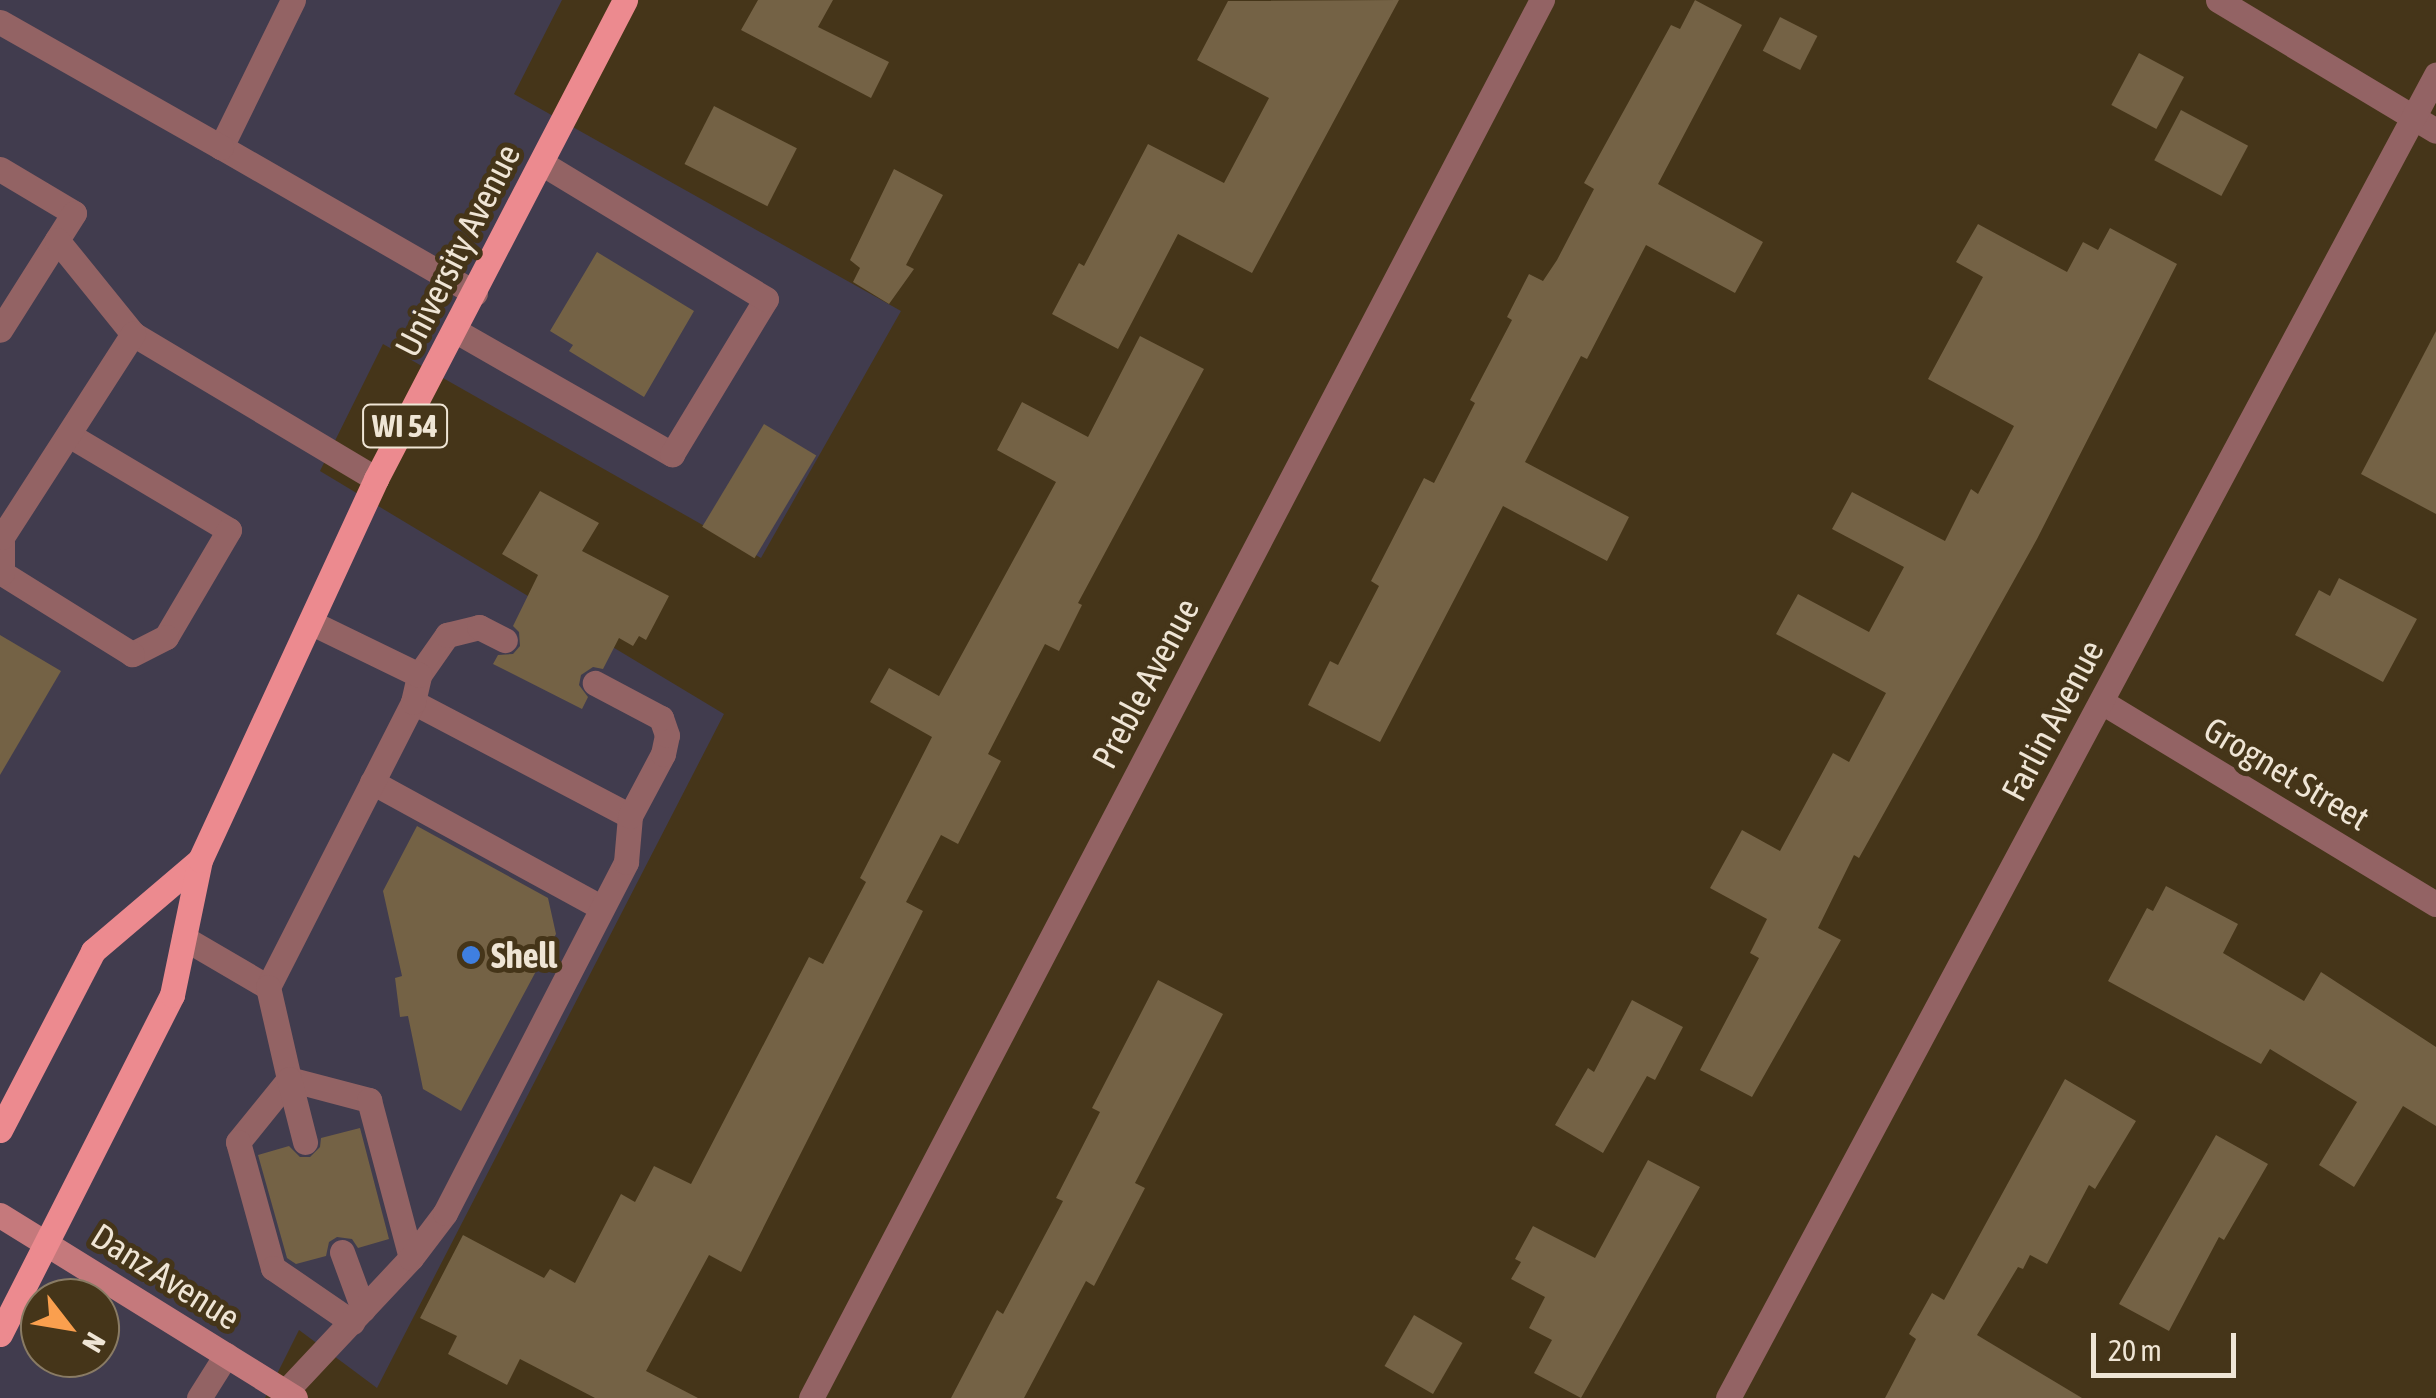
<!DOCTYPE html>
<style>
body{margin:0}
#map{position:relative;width:2436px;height:1398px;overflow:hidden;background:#453519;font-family:"Asap Condensed",sans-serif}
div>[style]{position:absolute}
.commercial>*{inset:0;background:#413c4e}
.building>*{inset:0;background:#746245;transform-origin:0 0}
.lane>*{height:25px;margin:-12.5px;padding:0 12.5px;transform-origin:12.5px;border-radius:12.5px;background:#936364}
.street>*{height:25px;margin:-12.5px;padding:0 12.5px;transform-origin:12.5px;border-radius:12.5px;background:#936364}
.secondary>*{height:25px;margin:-12.5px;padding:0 12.5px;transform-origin:12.5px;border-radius:12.5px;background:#c5797c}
.primary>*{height:25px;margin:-12.5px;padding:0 12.5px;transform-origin:12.5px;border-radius:12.5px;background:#ec8a8f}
.dots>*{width:28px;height:28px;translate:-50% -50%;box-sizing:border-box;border:5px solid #453519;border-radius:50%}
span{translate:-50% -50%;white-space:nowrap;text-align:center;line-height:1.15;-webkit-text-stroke:10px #453519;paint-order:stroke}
.shield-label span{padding:2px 8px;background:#453519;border:2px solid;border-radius:8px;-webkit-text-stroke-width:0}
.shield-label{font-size:32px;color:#efe5d5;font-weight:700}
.street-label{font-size:35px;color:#efe5d5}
.poi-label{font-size:35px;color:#efe5d5;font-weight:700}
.left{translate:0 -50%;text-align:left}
.north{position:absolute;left:20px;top:1278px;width:100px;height:100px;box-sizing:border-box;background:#453519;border:2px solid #897b64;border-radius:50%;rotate:121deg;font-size:28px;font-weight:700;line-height:40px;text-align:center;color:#efe5d5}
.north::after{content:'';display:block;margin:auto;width:35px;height:45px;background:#fa9f4e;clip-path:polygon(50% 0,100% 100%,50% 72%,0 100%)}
.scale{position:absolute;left:2091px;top:1333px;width:145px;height:45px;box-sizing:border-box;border:5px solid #efe5d5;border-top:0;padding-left:12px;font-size:30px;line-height:35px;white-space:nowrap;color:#efe5d5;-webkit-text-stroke:8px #453519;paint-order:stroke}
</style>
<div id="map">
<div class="commercial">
<i style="clip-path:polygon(evenodd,0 0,562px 0,514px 94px,901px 311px,761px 558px,383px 344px,320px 471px,724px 714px,377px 1388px,299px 1330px,265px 1398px,0 1398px,0 0,40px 1298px,100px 1298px,100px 1358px,40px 1358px,40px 1298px)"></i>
</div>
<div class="building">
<i style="clip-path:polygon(758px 0,833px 0,818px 27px,889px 62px,871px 98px,741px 30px)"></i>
<i style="clip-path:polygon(1399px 0,1252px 273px,1178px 234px,1118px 349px,1052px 314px,1079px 263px,1084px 266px,1148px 144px,1224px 183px,1269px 98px,1197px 60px,1228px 1px)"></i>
<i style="clip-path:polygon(1695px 0,1742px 25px,1658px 184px,1763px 242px,1735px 293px,1646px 245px,1587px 359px,1581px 356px,1525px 462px,1629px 517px,1607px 561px,1503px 506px,1380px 742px,1308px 705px,1330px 661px,1338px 665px,1379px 586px,1371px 581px,1424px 478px,1434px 483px,1475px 403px,1470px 400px,1512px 320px,1507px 317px,1529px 274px,1543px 281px,1557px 260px,1594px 189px,1584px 183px,1671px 25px,1680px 29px)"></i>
<i style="left:1780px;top:17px;width:42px;height:38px;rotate:27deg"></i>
<i style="left:2139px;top:53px;width:51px;height:59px;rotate:28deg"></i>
<i style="left:714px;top:106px;width:93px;height:65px;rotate:27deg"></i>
<i style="left:2181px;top:110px;width:76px;height:57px;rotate:28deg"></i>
<i style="clip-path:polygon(894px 169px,943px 195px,906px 265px,914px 269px,889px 304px,853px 282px,860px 268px,850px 260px)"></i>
<i style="clip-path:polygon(1978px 224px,2067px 272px,2083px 242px,2098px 250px,2110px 228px,2177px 264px,2037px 539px,1859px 858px,1854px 855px,1818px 928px,1841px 940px,1752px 1097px,1700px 1070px,1759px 958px,1750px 953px,1767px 919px,1710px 888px,1742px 830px,1780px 851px,1833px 753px,1849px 762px,1886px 693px,1776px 634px,1798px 594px,1869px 632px,1904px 567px,1832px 529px,1852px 492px,1945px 541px,1971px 489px,1978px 494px,2014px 426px,1928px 379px,1983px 277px,1956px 262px)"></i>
<i style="clip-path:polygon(597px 252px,694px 311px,644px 397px,569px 351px,573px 345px,550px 331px)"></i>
<i style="clip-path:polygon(2436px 331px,2436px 514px,2361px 474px)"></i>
<i style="clip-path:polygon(1140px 336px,1204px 369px,1078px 603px,1082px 605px,1059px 651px,1045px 644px,988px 754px,1001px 761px,958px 844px,941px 835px,906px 902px,923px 911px,741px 1272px,709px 1255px,646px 1371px,698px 1398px,595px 1398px,520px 1359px,507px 1385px,448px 1354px,457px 1336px,420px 1318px,463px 1235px,544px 1278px,550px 1269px,575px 1283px,621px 1194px,635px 1202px,654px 1166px,691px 1184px,809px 957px,823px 964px,866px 882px,860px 878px,932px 737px,870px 702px,889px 668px,939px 696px,1056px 482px,997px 450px,1022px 402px,1088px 437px)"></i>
<i style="left:764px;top:424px;width:61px;height:120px;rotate:31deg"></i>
<i style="clip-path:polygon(540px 491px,599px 523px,582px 551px,669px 596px,646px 640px,639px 636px,633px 646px,619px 638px,603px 669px,593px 667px,581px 675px,579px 685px,588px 697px,582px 709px,493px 664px,498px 655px,513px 654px,520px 646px,519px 632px,513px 626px,538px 575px,502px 554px)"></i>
<i style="clip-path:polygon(2339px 578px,2417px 619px,2383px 682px,2295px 635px,2319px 590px,2330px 596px)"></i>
<i style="clip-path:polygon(0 635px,61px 671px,0 775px)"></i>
<i style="clip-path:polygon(417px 826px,548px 898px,556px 934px,461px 1111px,423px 1089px,408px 1016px,400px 1017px,395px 978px,402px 976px,383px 891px)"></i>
<i style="clip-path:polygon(2166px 886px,2238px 924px,2223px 953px,2304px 1001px,2321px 972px,2436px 1047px,2436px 1126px,2403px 1106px,2354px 1187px,2319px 1165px,2357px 1102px,2270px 1049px,2261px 1064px,2108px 981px,2147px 908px,2153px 911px)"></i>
<i style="clip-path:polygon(1158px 980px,1223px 1014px,1135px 1183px,1145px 1188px,1094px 1286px,1086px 1281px,1024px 1398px,951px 1398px,997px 1310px,1003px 1314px,1063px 1201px,1056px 1198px,1100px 1112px,1092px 1108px)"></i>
<i style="clip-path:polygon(1632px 1000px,1683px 1027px,1655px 1080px,1647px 1076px,1603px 1153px,1555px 1125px,1588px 1068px,1594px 1072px)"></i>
<i style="clip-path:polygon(2065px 1079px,2136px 1121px,2095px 1189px,2089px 1185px,2047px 1264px,2030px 1255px,2023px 1269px,2018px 1267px,1977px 1335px,2082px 1398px,1885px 1398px,1916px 1339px,1909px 1334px,1932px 1293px,1944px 1300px)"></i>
<i style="clip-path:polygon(360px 1128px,389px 1239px,358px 1248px,352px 1239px,337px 1237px,329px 1242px,326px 1256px,296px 1264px,287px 1258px,258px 1155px,289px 1146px,300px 1157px,310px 1157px,320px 1147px,321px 1138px)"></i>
<i style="clip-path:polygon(2216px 1135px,2268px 1164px,2224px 1240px,2219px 1237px,2169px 1331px,2119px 1304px)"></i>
<i style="clip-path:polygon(1648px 1160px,1700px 1187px,1581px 1398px,1534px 1373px,1552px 1340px,1529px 1328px,1545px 1297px,1511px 1279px,1521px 1262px,1515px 1259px,1533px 1226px,1595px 1258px)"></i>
<i style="left:1414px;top:1315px;width:56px;height:59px;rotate:30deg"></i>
</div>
<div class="lane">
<i style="left:293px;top:0;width:164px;rotate:116.1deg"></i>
<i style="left:221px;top:147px;width:293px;rotate:29.9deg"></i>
<i style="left:0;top:22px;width:254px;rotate:29.5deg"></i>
<i style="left:0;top:169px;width:86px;rotate:30.7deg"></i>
<i style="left:74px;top:213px;width:138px;rotate:122.3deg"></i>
<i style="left:57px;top:240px;width:121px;rotate:51deg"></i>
<i style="left:133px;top:334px;width:283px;rotate:30.8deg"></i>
<i style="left:456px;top:331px;width:249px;rotate:29.7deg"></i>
<i style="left:672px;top:454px;width:181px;rotate:-58.8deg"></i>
<i style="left:766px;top:299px;width:263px;rotate:-148.8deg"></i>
<i style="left:69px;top:435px;width:186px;rotate:30.7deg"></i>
<i style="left:229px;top:530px;width:124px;rotate:120.5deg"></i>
<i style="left:166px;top:637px;width:38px;rotate:153deg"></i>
<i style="left:132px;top:654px;width:153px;rotate:-148.1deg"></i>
<i style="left:2px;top:573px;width:36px;rotate:-90deg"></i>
<i style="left:2px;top:537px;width:242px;rotate:-57.2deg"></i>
<i style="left:419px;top:675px;width:49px;rotate:-55deg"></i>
<i style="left:447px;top:635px;width:33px;rotate:-14deg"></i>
<i style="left:479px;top:627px;width:29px;rotate:27deg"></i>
<i style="left:413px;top:702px;width:245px;rotate:27.7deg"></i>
<i style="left:372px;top:782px;width:262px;rotate:28.7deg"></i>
<i style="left:184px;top:938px;width:97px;rotate:30.3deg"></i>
<i style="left:268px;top:987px;width:320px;rotate:-63deg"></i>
<i style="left:413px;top:702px;width:28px;rotate:-77deg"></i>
<i style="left:419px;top:675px;width:119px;rotate:-154.1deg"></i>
<i style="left:268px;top:987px;width:94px;rotate:77.1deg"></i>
<i style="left:289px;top:1079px;width:83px;rotate:14.7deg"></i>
<i style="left:369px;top:1100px;width:163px;rotate:75.1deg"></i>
<i style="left:289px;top:1079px;width:81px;rotate:129deg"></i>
<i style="left:238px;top:1142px;width:131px;rotate:74.5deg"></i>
<i style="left:273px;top:1268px;width:96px;rotate:34.4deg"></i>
<i style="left:289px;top:1079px;width:65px;rotate:75.7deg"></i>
<i style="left:342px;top:1252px;width:61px;rotate:69.8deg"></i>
<i style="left:285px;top:1392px;width:184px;rotate:-46.8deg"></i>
<i style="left:411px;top:1258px;width:56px;rotate:-52.9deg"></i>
<i style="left:445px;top:1213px;width:395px;rotate:-62.7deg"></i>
<i style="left:626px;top:862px;width:46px;rotate:-85deg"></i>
<i style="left:630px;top:816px;width:70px;rotate:-62deg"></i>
<i style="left:663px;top:754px;width:19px;rotate:-78deg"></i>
<i style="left:667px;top:735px;width:18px;rotate:-109deg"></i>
<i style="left:661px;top:718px;width:75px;rotate:-152.1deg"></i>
<i style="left:199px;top:1398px;width:51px;rotate:-57.9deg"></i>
</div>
<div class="street">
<i style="left:2218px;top:0;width:254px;rotate:31deg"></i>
<i style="left:2102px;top:702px;width:390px;rotate:31.2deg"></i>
<i style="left:811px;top:1398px;width:1578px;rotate:-62.4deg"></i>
<i style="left:1728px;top:1398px;width:1501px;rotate:-61.85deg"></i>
</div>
<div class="secondary">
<i style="left:0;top:1215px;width:347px;rotate:31.8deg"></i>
</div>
<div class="primary">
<i style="left:0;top:1130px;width:202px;rotate:-62.5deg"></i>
<i style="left:93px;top:951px;width:140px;rotate:-40.4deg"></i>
<i style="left:0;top:1334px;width:380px;rotate:-63.1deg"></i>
<i style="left:172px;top:995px;width:138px;rotate:-78.3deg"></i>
<i style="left:200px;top:860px;width:420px;rotate:-65.2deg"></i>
<i style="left:376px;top:479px;width:540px;rotate:-62.53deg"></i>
</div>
<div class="dots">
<i style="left:471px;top:955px;background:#3f7fe0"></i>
</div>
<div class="shield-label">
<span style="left:405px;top:426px">WI 54</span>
</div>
<div class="street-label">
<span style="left:457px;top:250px;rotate:-63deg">University Avenue</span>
<span style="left:1145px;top:683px;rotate:-62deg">Preble Avenue</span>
<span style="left:2052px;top:720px;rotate:-62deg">Farlin Avenue</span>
<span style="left:2287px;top:773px;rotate:31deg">Grognet Street</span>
<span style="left:166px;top:1276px;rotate:32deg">Danz Avenue</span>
</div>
<div class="poi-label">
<span class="left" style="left:491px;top:955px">Shell</span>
</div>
<div class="north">N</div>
<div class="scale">20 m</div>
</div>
